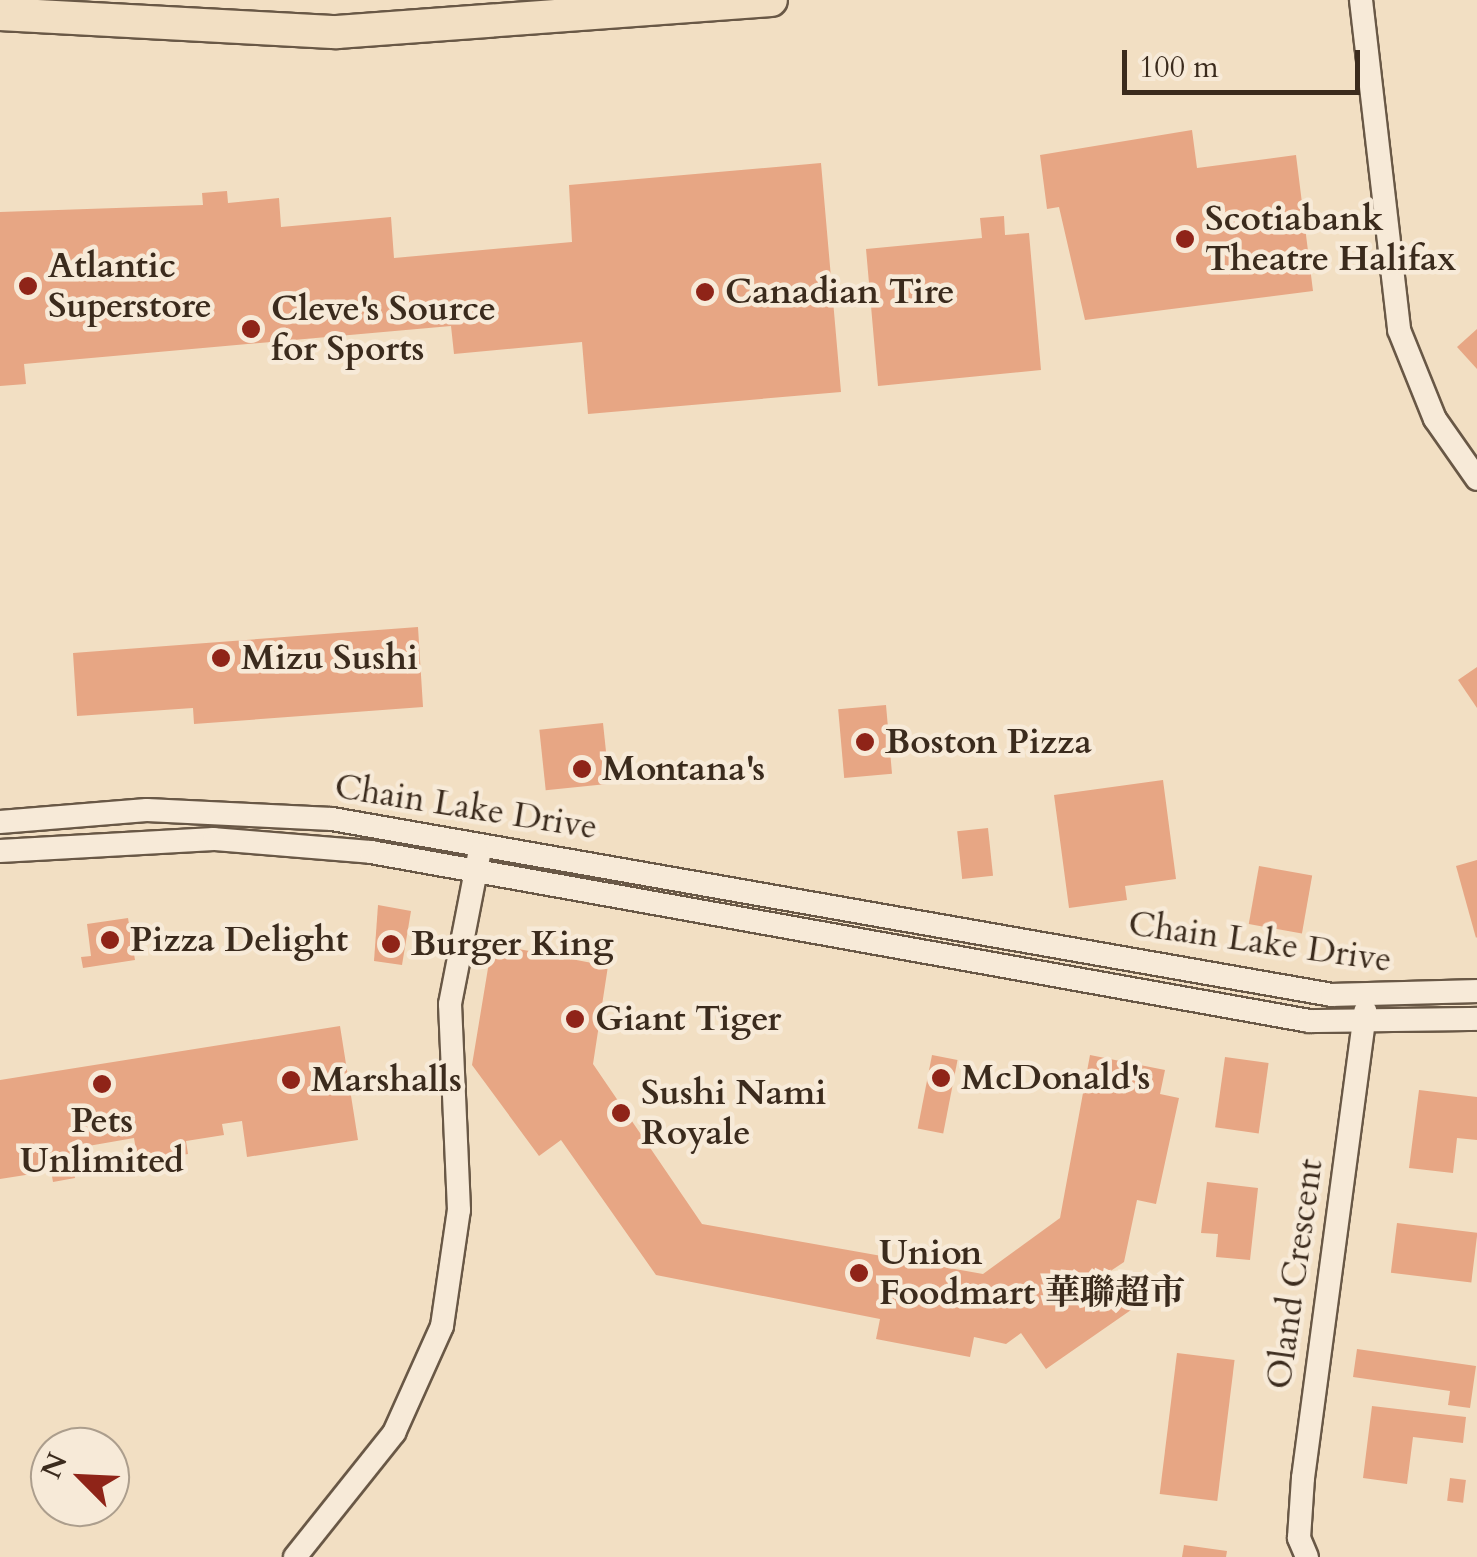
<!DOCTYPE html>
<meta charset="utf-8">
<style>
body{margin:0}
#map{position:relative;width:1477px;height:1557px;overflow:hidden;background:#f2dfc3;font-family:Cardo,"Noto Serif SC",serif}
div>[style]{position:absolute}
.building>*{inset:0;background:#e7a684;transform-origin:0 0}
.roads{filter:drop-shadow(2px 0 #695846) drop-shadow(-2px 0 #695846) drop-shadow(0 2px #695846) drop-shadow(0 -2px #695846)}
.minor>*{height:22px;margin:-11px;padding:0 11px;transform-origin:11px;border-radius:11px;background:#f7ead8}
.highway>*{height:32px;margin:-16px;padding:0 16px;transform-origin:16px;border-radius:16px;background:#f2dfc3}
.dots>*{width:28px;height:28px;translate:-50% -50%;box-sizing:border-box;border:5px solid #f7ead8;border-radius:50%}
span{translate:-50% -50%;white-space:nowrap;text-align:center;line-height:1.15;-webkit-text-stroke:9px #f7ead8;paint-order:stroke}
.poi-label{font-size:35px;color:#3b2b1d;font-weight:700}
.left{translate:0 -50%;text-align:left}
.street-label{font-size:35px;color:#3b2b1d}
.north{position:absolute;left:30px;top:1427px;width:100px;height:100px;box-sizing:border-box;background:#f7ead8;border:2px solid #ac9e8d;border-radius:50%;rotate:294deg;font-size:28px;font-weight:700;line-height:40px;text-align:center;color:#3b2b1d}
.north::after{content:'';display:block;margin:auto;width:35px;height:45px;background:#8f2418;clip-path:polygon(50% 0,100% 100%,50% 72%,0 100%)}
.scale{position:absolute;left:1122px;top:50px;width:238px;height:45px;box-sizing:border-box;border:5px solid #3b2b1d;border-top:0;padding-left:12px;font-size:30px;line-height:35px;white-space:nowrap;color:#3b2b1d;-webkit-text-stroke:8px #f7ead8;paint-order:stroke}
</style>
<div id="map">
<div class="building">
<i style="clip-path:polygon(1192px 130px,1197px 168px,1296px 155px,1313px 291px,1085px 320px,1059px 207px,1047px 209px,1040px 155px)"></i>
<i style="clip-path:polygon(821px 163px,841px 392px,588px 414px,582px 342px,454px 354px,451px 326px,24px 364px,26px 384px,0 386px,0 212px,203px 205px,202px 193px,227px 191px,228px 203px,279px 198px,281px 227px,391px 217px,394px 258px,572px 242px,569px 185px)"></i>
<i style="clip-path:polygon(1004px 216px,1005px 235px,1029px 233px,1041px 370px,878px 386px,866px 249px,982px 238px,980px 218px)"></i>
<i style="clip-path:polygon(1477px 329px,1477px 369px,1457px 347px)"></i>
<i style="clip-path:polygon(418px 627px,423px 707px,194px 724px,193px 708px,77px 716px,73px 653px)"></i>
<i style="clip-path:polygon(1477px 667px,1477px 708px,1458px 680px)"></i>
<i style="left:886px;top:705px;width:69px;height:48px;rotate:85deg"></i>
<i style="left:603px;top:723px;width:61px;height:64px;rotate:84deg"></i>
<i style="clip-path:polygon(1163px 780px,1176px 879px,1125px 886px,1127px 900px,1069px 908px,1054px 795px)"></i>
<i style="left:988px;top:828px;width:48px;height:31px;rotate:84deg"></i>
<i style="clip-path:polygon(1477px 860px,1477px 937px,1476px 938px,1456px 866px)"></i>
<i style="left:1259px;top:866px;width:54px;height:59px;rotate:10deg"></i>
<i style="clip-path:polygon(378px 905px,411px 911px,402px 965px,374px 961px)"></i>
<i style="clip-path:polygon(128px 918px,135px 960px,83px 968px,81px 957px,91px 956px,87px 924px)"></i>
<i style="clip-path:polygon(492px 944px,608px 966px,593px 1064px,702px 1224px,983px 1274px,1060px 1218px,1090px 1055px,1165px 1070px,1160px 1094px,1179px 1098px,1156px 1204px,1137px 1200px,1124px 1262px,1106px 1274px,1131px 1310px,1046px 1369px,1021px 1333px,1006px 1344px,974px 1337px,970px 1357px,876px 1339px,880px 1319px,656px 1275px,561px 1140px,539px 1156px,472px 1065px)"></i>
<i style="clip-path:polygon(340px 1026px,358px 1140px,247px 1157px,242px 1121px,222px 1124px,224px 1135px,186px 1141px,188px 1154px,138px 1162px,134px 1138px,71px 1149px,75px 1178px,53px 1182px,51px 1171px,0 1179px,0 1080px)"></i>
<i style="left:932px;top:1055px;width:26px;height:75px;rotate:11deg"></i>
<i style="left:1225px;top:1057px;width:44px;height:71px;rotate:8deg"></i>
<i style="clip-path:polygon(1419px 1090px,1477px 1097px,1477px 1140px,1457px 1138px,1453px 1173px,1409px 1168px)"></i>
<i style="clip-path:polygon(1207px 1182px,1258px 1188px,1250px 1260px,1216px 1257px,1218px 1234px,1201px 1233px)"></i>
<i style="left:1397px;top:1223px;width:81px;height:50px;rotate:7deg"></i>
<i style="clip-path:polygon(1357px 1349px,1476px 1366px,1470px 1408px,1448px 1405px,1450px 1391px,1353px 1377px)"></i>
<i style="left:1177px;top:1353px;width:58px;height:142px;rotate:7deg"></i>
<i style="clip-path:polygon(1372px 1406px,1466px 1417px,1463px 1443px,1413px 1437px,1407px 1484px,1363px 1478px)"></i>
<i style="left:1450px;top:1478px;width:16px;height:23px;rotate:7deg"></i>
<i style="clip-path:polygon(1184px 1545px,1227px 1551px,1226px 1557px,1182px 1557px)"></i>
</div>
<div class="roads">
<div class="minor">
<i style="left:1361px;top:0;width:332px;rotate:83.4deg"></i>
<i style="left:1399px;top:330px;width:96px;rotate:68deg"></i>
<i style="left:1435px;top:419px;width:73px;rotate:55deg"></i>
<i style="left:0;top:822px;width:147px;rotate:-4.7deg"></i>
<i style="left:147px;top:810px;width:185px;rotate:2.8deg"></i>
<i style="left:332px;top:819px;width:1015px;rotate:9.98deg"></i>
<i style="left:1332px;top:995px;width:145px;rotate:-1.6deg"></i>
<i style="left:0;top:851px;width:214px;rotate:-3.2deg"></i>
<i style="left:214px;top:839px;width:158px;rotate:4.7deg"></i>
<i style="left:371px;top:852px;width:953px;rotate:10.21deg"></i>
<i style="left:1309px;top:1021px;width:168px;rotate:-0.7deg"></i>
<i style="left:295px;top:1557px;width:159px;rotate:-51.4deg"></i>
<i style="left:394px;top:1433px;width:117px;rotate:-65.8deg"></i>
<i style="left:442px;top:1326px;width:117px;rotate:-81.7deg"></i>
<i style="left:459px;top:1210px;width:206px;rotate:-92.5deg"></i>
<i style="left:450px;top:1004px;width:152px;rotate:-79deg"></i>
<i style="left:1307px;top:1557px;width:21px;rotate:-113deg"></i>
<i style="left:1299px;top:1538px;width:60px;rotate:-86.2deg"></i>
<i style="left:1303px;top:1478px;width:471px;rotate:-82.4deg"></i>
</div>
<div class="highway">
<i style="left:0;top:14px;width:337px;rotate:3.1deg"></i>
<i style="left:337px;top:32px;width:435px;rotate:-4.2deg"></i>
</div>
</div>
<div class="dots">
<i style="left:1185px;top:239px;background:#8f2418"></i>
<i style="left:28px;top:286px;background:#8f2418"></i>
<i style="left:705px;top:292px;background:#8f2418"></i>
<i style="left:251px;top:329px;background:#8f2418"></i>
<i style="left:221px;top:658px;background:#8f2418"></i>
<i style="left:865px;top:742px;background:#8f2418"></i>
<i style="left:582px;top:769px;background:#8f2418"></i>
<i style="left:110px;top:940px;background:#8f2418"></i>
<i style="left:391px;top:944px;background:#8f2418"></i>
<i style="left:575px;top:1019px;background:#8f2418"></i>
<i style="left:941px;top:1078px;background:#8f2418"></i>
<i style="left:291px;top:1080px;background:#8f2418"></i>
<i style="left:102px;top:1084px;background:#8f2418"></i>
<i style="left:621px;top:1113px;background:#8f2418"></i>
<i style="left:859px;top:1273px;background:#8f2418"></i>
</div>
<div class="poi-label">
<span class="left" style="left:1205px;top:239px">Scotiabank<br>Theatre Halifax</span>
<span class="left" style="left:48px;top:286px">Atlantic<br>Superstore</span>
<span class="left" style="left:725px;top:292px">Canadian Tire</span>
<span class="left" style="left:271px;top:329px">Cleve's Source<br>for Sports</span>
<span class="left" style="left:241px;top:658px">Mizu Sushi</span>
<span class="left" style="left:885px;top:742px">Boston Pizza</span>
<span class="left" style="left:602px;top:769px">Montana's</span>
<span class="left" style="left:130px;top:940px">Pizza Delight</span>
<span class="left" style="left:411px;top:944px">Burger King</span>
<span class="left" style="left:595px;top:1019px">Giant Tiger</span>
<span class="left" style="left:961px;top:1078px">McDonald's</span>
<span class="left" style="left:311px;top:1080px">Marshalls</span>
<span class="left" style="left:641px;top:1113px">Sushi Nami<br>Royale</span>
<span style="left:102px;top:1141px">Pets<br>Unlimited</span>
<span class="left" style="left:879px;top:1273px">Union<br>Foodmart 華聯超市</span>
</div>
<div class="street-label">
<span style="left:466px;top:807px;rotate:9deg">Chain Lake Drive</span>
<span style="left:1260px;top:942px;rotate:8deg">Chain Lake Drive</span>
<span style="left:1295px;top:1274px;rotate:-82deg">Oland Crescent</span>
</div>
<div class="north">N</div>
<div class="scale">100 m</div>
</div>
